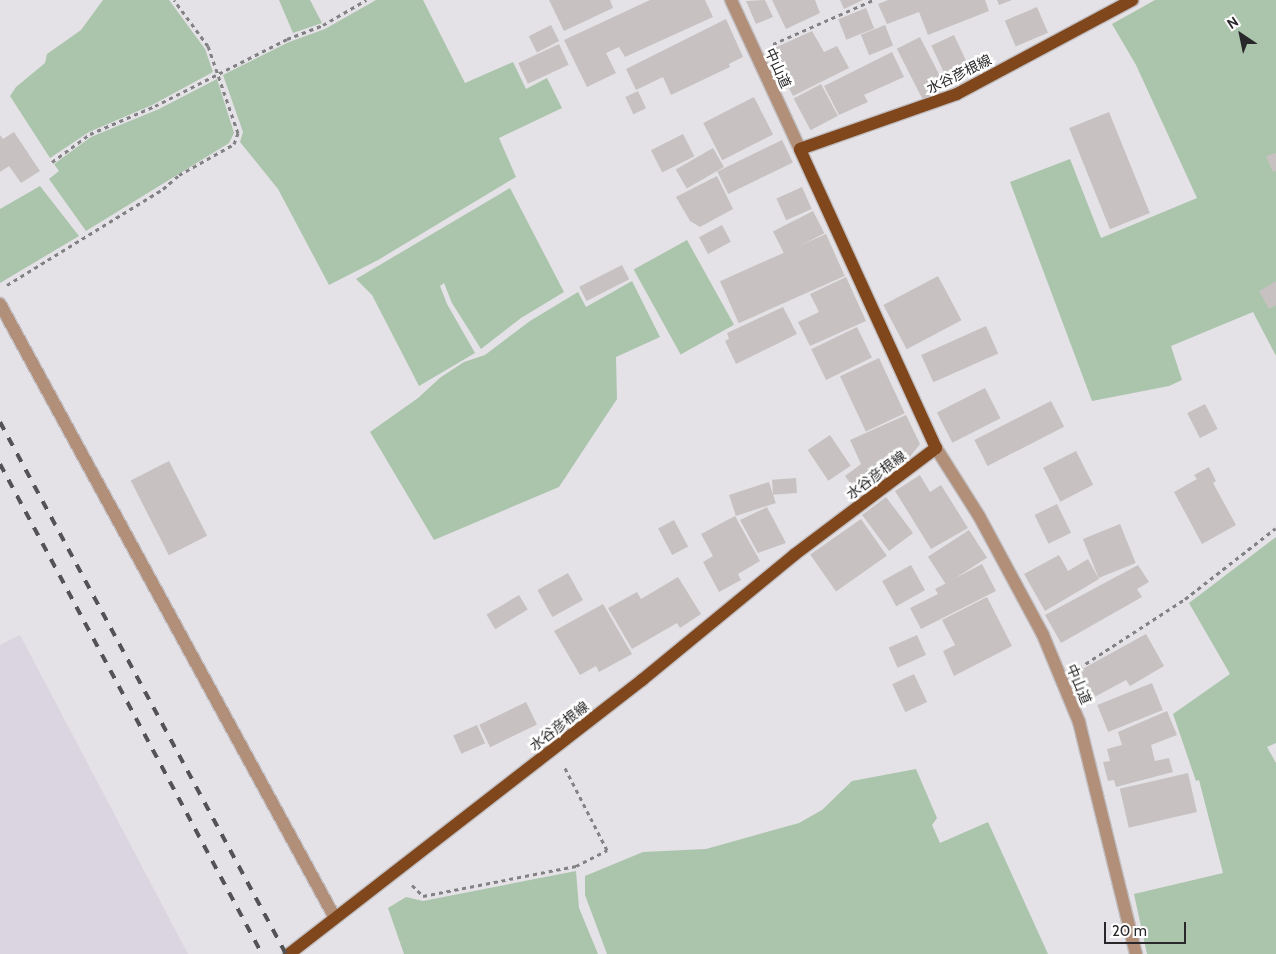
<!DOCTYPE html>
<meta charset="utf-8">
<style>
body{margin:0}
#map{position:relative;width:1276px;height:954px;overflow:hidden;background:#e4e2e6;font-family:Cabin,"Noto Sans JP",sans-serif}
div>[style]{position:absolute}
.built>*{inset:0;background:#dad5e0}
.green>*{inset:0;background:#abc4ac;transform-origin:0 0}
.building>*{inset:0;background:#c7c2c1;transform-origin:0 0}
.path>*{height:3px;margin-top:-1.5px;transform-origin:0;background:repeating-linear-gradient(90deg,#828183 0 4px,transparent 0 8px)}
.roads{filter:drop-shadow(1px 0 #c2c0c4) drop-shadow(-1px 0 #c2c0c4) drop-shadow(0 1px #c2c0c4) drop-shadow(0 -1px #c2c0c4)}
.minor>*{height:12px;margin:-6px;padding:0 6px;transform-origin:6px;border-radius:6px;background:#b18f79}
.major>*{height:12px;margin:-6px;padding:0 6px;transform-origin:6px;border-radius:6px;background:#81471c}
.rail>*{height:4px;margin-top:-2px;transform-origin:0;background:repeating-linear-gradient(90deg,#535254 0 9px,transparent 0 18px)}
span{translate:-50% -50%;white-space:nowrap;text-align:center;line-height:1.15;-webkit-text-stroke:5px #fff;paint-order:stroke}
.street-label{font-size:14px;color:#282729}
.north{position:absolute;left:1216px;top:10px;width:50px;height:50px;-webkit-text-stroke:4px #fff;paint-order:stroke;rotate:326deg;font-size:14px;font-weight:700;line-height:20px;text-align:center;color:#282729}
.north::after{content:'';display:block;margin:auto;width:18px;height:22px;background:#282729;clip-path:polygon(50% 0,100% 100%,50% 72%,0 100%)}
.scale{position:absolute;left:1104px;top:922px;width:82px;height:22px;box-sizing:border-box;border:2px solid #282729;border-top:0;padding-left:6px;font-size:15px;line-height:18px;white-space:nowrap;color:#282729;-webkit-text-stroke:4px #fff;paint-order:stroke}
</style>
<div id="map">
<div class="built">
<i style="clip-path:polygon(20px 635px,188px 954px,0 954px,0 645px)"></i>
</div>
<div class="green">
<i style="clip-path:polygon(103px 0,169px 0,205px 49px,213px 72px,152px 105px,89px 132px,50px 158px,10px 96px,16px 87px,45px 63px,47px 54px,81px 30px)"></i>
<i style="clip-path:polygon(279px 0,310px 0,322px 23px,293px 33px)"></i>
<i style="clip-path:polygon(376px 0,423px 0,465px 83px,513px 62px,526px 89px,547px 78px,562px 108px,499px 138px,516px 177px,378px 260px,329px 285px,278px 189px,240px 142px,243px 132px,223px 75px,289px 42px,325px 29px)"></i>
<i style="clip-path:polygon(1155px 0,1276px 0,1276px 356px,1253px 312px,1171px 346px,1182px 380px,1169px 386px,1092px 401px,1010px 182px,1070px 159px,1101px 238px,1197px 198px,1136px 65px,1112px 24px)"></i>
<i style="clip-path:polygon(217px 79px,234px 133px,229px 143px,86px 231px,49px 179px,59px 171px,54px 164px,91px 137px,159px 109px)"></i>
<i style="clip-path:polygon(40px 186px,79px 236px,0 283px,0 209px)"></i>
<i style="clip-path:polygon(510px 188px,564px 292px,521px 318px,481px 349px,452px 303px,444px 283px,440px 286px,447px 304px,475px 353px,419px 386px,372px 295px,356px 279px)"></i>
<i style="left:687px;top:240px;width:97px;height:61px;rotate:61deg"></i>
<i style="clip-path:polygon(632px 281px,660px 337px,616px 357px,617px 399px,559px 487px,434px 540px,370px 432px,418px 398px,441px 377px,464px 362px,485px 355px,530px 321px,578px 292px,586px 307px)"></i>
<i style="clip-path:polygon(1276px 537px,1276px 743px,1267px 747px,1276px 763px,1276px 954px,1147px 954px,1134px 894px,1223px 873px,1199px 780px,1196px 781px,1173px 714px,1230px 674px,1189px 603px)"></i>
<i style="clip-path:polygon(916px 769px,937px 818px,932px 825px,940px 843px,988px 822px,1048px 954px,607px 954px,585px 895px,585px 876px,643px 852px,706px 849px,799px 823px,822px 810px,852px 781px)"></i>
<i style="clip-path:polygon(576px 871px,579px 908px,598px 954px,404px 954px,388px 908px,406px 897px,423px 901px)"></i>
</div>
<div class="building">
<i style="clip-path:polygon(549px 0,610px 0,613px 8px,564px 31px)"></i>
<i style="clip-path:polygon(650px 0,705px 0,713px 17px,625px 57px,619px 47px,606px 53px,616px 73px,587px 87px,564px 40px)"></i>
<i style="clip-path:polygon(765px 0,773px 17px,756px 24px,746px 1px)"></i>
<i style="clip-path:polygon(772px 0,815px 0,820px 13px,786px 29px)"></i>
<i style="clip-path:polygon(840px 0,863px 0,844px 9px)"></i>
<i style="clip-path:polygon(888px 0,985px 0,989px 11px,928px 35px,919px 12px,887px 24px,878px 4px)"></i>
<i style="clip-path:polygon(997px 0,1012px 0,999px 5px)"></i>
<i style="left:1037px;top:7px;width:28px;height:35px;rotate:67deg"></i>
<i style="left:866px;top:8px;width:22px;height:30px;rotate:68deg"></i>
<i style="clip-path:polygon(726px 19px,743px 57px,729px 64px,730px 67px,671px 95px,663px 77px,636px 90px,626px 69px)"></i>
<i style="left:551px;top:25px;width:18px;height:25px;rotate:63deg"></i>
<i style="left:885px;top:25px;width:22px;height:26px;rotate:68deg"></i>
<i style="clip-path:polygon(812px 31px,824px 52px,837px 46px,849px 68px,793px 96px,770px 50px)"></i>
<i style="left:954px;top:35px;width:31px;height:25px;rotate:65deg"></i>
<i style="left:920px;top:37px;width:57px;height:26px;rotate:63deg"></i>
<i style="left:559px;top:44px;width:23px;height:45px;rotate:65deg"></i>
<i style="clip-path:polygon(892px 52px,904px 77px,864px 95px,868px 102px,839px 115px,824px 86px)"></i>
<i style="left:821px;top:84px;width:36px;height:31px;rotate:62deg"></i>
<i style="left:638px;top:91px;width:19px;height:14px;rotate:65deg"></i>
<i style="left:754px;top:97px;width:42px;height:57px;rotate:63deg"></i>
<i style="left:1109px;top:112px;width:109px;height:43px;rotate:68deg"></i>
<i style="clip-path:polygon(14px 132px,40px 171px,21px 183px,9px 166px,0 172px,0 135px,3px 139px)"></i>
<i style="left:683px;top:134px;width:25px;height:36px;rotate:63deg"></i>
<i style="left:782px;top:140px;width:25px;height:72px;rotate:64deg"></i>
<i style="left:713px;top:148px;width:22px;height:43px;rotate:60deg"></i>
<i style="clip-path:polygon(1276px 153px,1276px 171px,1273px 172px,1266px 156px)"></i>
<i style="clip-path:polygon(717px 176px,733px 209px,700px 227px,690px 221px,676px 197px)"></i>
<i style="left:802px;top:187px;width:24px;height:28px;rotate:66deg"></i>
<i style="left:813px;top:211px;width:25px;height:45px;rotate:63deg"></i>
<i style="left:722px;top:225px;width:19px;height:26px;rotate:62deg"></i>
<i style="left:826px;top:234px;width:46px;height:116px;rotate:66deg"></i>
<i style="left:622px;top:265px;width:16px;height:48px;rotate:63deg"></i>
<i style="left:938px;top:276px;width:50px;height:62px;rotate:62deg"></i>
<i style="clip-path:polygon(846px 277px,866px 321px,810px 346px,798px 322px,819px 312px,810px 294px)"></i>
<i style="clip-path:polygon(1276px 281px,1276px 305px,1269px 309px,1259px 291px)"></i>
<i style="clip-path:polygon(783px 307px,797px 334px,736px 364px,725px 341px,729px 339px,727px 333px)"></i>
<i style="left:986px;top:326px;width:30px;height:71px;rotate:66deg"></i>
<i style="left:857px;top:327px;width:34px;height:51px;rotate:64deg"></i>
<i style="left:879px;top:358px;width:61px;height:43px;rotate:65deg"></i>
<i style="left:985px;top:388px;width:34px;height:54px;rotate:63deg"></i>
<i style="left:1051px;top:401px;width:29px;height:86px;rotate:63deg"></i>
<i style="left:1205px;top:404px;width:28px;height:20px;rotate:63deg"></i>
<i style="clip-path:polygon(906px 415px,920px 444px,909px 458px,858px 494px,845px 476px,861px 464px,850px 440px)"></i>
<i style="left:830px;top:435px;width:37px;height:27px;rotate:56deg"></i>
<i style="left:1076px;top:451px;width:38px;height:37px;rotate:63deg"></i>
<i style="left:169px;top:461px;width:84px;height:43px;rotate:63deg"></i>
<i style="clip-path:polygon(1209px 467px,1216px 481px,1213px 483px,1236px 525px,1202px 544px,1174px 492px,1197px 479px,1194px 475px)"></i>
<i style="clip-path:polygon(920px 475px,930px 492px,941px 485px,968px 528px,931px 549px,895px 491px)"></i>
<i style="left:796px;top:478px;width:15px;height:24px;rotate:86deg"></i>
<i style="left:769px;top:482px;width:22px;height:42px;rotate:72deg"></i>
<i style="left:886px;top:497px;width:45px;height:30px;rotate:53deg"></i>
<i style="left:1057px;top:504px;width:32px;height:25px;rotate:64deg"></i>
<i style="clip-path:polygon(767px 507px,786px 543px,758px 553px,740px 520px)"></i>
<i style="clip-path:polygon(735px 516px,760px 561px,738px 574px,741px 580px,719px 592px,703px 562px,713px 556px,701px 534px)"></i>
<i style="left:861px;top:519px;width:45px;height:62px;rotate:55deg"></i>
<i style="left:674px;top:520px;width:30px;height:18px;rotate:62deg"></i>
<i style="left:1120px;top:524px;width:42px;height:40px;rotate:68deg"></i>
<i style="left:969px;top:530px;width:33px;height:49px;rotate:57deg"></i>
<i style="clip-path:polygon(1059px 555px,1068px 571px,1088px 559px,1099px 579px,1045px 611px,1024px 574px)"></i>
<i style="clip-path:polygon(982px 564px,996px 591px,921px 629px,910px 608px,938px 594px,935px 589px)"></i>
<i style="left:911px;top:565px;width:29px;height:33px;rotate:61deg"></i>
<i style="clip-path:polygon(1138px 565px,1149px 582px,1137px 589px,1142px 597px,1061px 643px,1045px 615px)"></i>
<i style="left:568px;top:573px;width:31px;height:35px;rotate:61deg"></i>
<i style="clip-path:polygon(678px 577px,701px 614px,680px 628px,677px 623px,632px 649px,608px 608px,637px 592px,641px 599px)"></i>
<i style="left:519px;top:595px;width:17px;height:38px;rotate:59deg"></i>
<i style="clip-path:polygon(987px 597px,1012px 646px,954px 676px,943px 651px,955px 645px,942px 620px)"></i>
<i style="clip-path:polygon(603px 604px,632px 654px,599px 672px,596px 666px,580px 675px,554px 631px)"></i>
<i style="clip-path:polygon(1146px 634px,1164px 666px,1130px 686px,1126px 680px,1089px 700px,1075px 673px)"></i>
<i style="left:917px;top:635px;width:22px;height:31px;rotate:66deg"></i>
<i style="left:914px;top:674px;width:31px;height:24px;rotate:65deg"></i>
<i style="left:1152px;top:683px;width:29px;height:59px;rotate:68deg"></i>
<i style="left:526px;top:702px;width:25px;height:52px;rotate:64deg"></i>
<i style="clip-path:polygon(1167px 711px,1177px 735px,1151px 745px,1155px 761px,1169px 758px,1173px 772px,1116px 787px,1114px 780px,1108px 781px,1103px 762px,1110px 761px,1107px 749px,1122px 745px,1118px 732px)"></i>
<i style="left:477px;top:725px;width:20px;height:26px;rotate:66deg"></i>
<i style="left:1188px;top:773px;width:40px;height:70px;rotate:77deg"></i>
</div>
<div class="path">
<i style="left:773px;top:44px;width:109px;rotate:-23.7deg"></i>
<i style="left:52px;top:162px;width:47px;rotate:-36.4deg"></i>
<i style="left:90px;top:134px;width:71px;rotate:-23.3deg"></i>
<i style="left:155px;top:106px;width:148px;rotate:-26.9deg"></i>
<i style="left:287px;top:39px;width:39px;rotate:-21deg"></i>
<i style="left:323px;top:25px;width:50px;rotate:-30.2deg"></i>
<i style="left:7px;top:285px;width:183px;rotate:-31.6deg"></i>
<i style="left:163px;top:189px;width:21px;rotate:-41deg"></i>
<i style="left:179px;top:175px;width:63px;rotate:-29.4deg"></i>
<i style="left:234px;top:144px;width:12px;rotate:-70deg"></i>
<i style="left:238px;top:133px;width:92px;rotate:-109deg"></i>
<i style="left:208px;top:46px;width:57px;rotate:-126.5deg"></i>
<i style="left:1079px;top:668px;width:126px;rotate:-33.1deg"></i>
<i style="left:1185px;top:599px;width:115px;rotate:-38deg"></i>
<i style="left:412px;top:885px;width:16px;rotate:45deg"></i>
<i style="left:423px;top:896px;width:156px;rotate:-11.1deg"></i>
<i style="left:576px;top:866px;width:35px;rotate:-27deg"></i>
<i style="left:607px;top:850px;width:94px;rotate:-117.1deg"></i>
</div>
<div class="roads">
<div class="minor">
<i style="left:731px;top:0;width:164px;rotate:65.2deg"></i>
<i style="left:0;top:304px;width:699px;rotate:61.38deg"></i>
<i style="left:936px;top:448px;width:80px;rotate:57.7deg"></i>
<i style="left:979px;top:516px;width:135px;rotate:61.7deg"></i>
<i style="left:1043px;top:635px;width:94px;rotate:67.5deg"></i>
<i style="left:1079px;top:722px;width:239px;rotate:76.2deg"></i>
</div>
<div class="major">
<i style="left:289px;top:954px;width:447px;rotate:-37.8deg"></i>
<i style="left:642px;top:680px;width:197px;rotate:-39.4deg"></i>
<i style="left:794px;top:555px;width:178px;rotate:-37deg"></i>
<i style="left:936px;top:448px;width:328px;rotate:-114.5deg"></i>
<i style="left:800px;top:149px;width:166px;rotate:-19.3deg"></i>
<i style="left:957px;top:94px;width:199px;rotate:-28.2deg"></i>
</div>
</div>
<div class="rail">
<i style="left:0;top:422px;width:604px;rotate:61.74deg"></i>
<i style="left:0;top:464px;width:556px;rotate:61.87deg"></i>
</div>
<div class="street-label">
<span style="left:778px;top:68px;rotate:65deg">中山道</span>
<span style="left:959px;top:74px;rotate:-26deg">水谷彦根線</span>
<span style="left:876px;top:475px;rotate:-37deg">水谷彦根線</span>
<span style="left:1079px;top:684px;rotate:67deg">中山道</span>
<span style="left:559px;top:726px;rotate:-38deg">水谷彦根線</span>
</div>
<div class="north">N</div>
<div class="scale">20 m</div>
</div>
